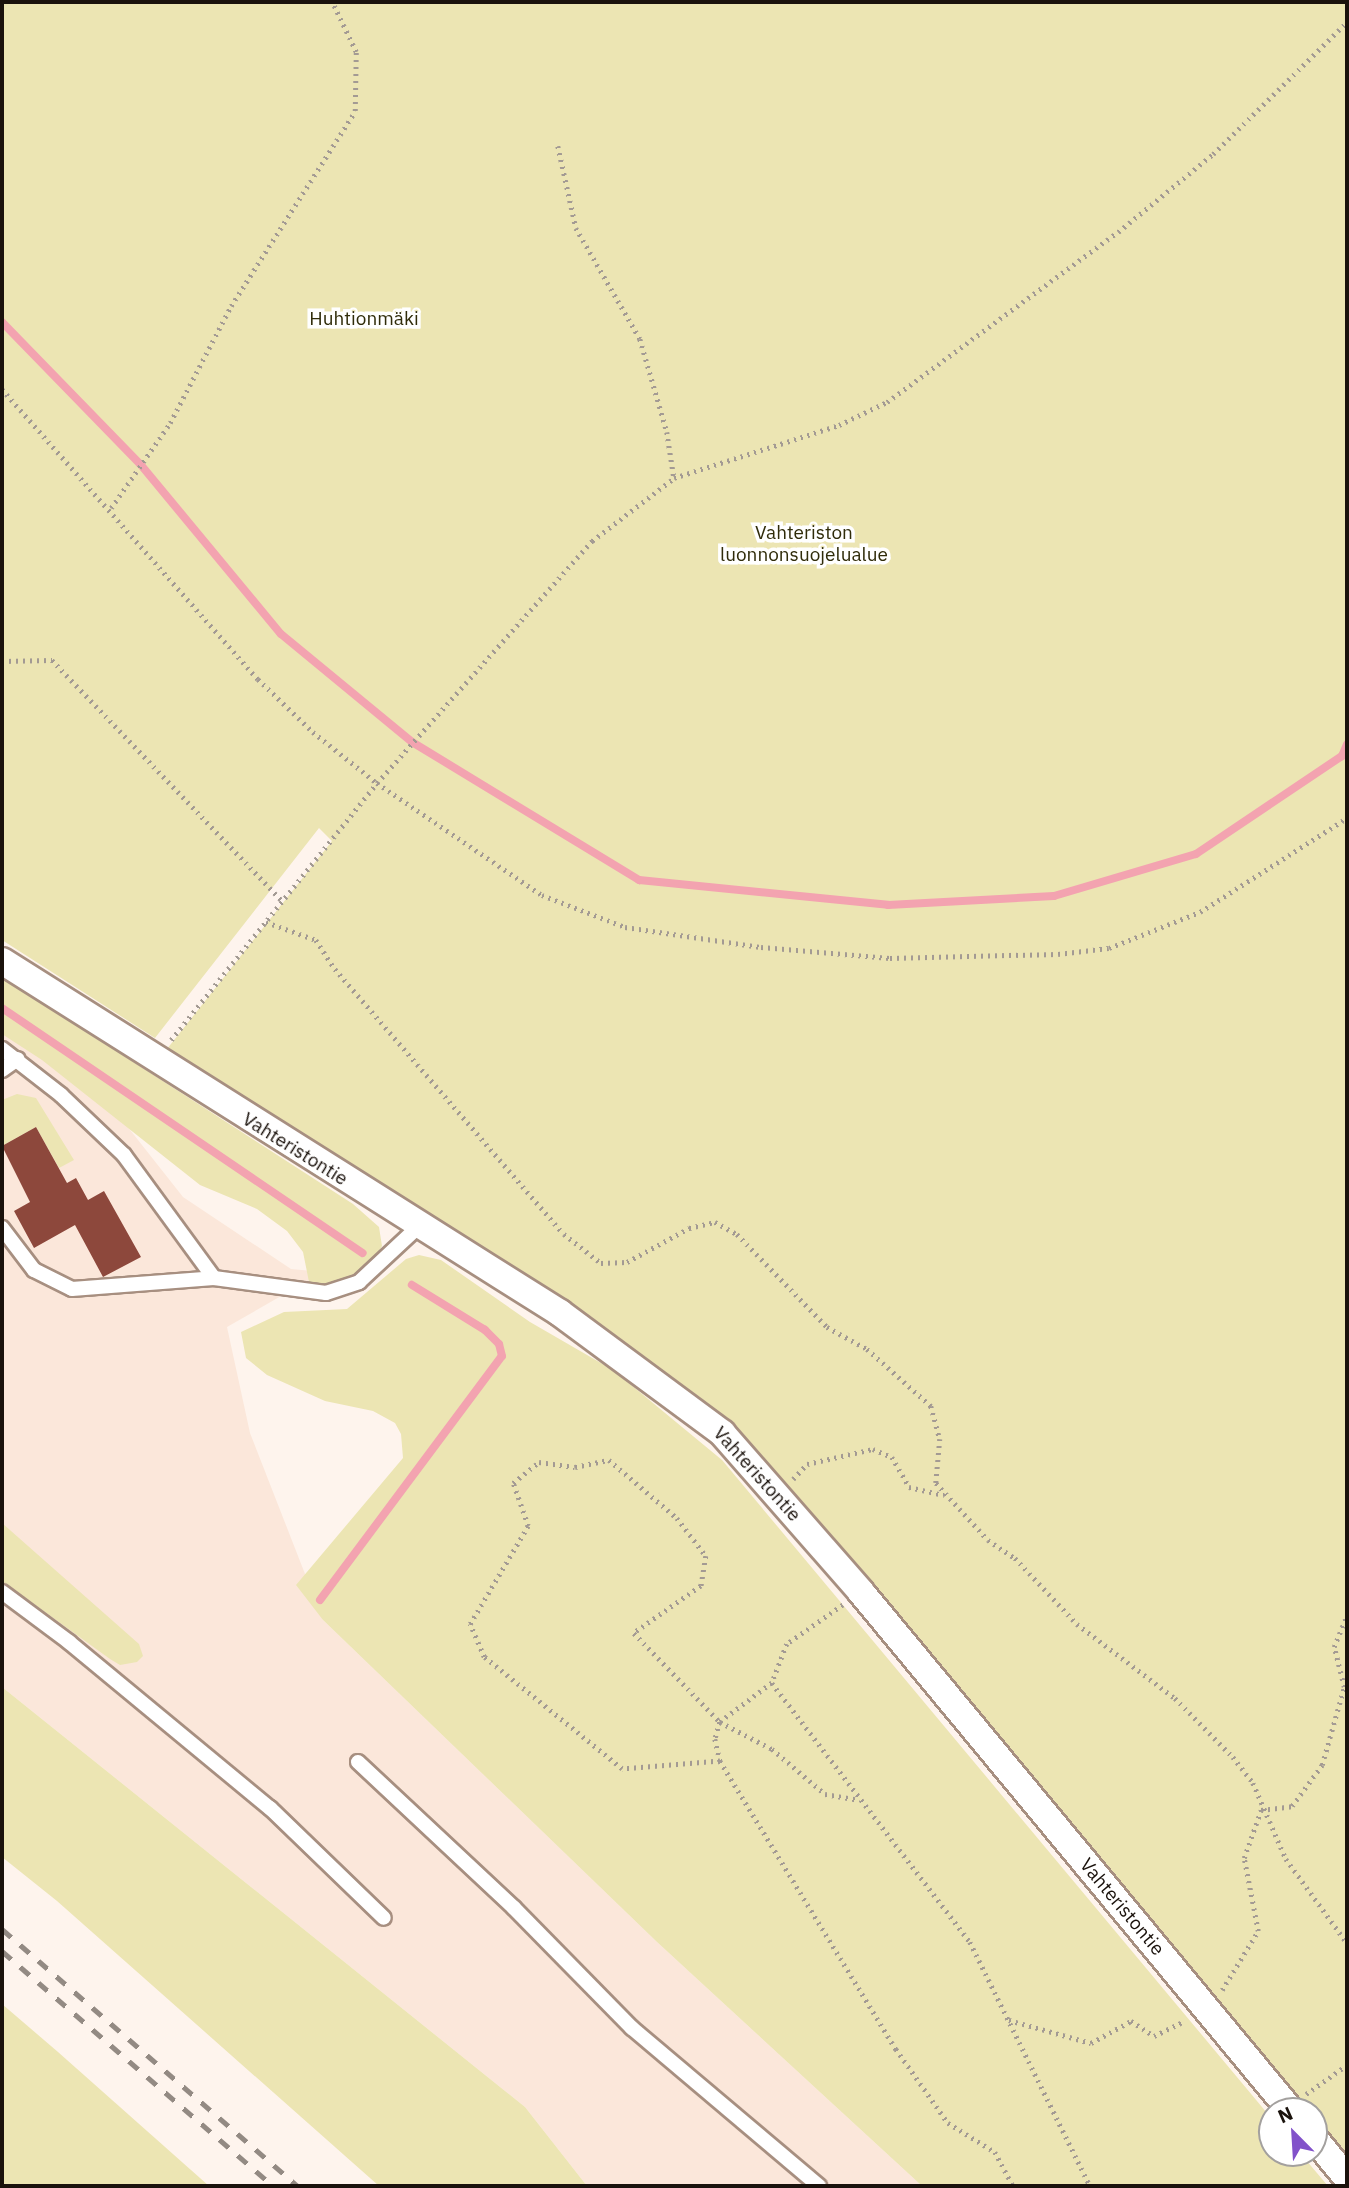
<!DOCTYPE html>
<meta charset="utf-8">
<style>
body{margin:0}
#map{position:relative;width:1349px;height:2188px;overflow:hidden;background:#fef4ed;font-family:"IBM Plex Sans",sans-serif}
div>[style]{position:absolute}
.built>*{inset:0;background:#fbe7da}
.green>*{inset:0;background:#ece5b3}
.stream>*{height:8px;margin:-4px;padding:0 4px;transform-origin:4px;border-radius:4px;background:#f3a3b0}
.building>*{inset:0;background:#8d483c}
.path>*{height:4.5px;margin-top:-2.25px;transform-origin:0;background:repeating-linear-gradient(90deg,#a39a93 0 2px,transparent 0 7px)}
.roads{filter:drop-shadow(2px 0 #a78f80) drop-shadow(-2px 0 #a78f80) drop-shadow(0 2px #a78f80) drop-shadow(0 -2px #a78f80)}
.service>*{height:14px;margin:-7px;padding:0 7px;transform-origin:7px;border-radius:7px;background:#fff}
.minor>*{height:26px;margin:-13px;padding:0 13px;transform-origin:13px;border-radius:13px;background:#fff}
.rail>*{height:5px;margin-top:-2.5px;transform-origin:0;background:repeating-linear-gradient(90deg,#938a83 0 12px,transparent 0 24px)}
span{translate:-50% -50%;white-space:nowrap;text-align:center;line-height:1.15;-webkit-text-stroke:7px #fff;paint-order:stroke}
.park-label{font-size:19px;color:#302c0a}
.street-label{font-size:19px;color:#1a120c}
.frame{position:absolute;inset:0;border:4px solid #1a120c;pointer-events:none}
.north{position:absolute;left:1258px;top:2097px;width:70px;height:70px;box-sizing:border-box;background:#fff;border:2px solid #a3a09e;border-radius:50%;rotate:336deg;font-size:19px;font-weight:700;line-height:28px;text-align:center;color:#1a120c}
.north::after{content:'';display:block;margin:auto;width:24px;height:32px;background:#8252ca;clip-path:polygon(50% 0,100% 100%,50% 72%,0 100%)}
</style>
<div id="map">
<div class="built">
<i style="clip-path:polygon(2px 1017px,112px 1107px,183px 1197px,291px 1269px,323px 1272px,227px 1327px,250px 1433px,323px 1620px,657px 1942px,922px 2186px,587px 2186px,525px 2107px,2px 1687px)"></i>
</div>
<div class="green">
<i style="clip-path:polygon(2px 2px,1347px 2px,1347px 2160px,1314px 2121px,1314px 2111px,1306px 2111px,738px 1433px,660px 1369px,163px 1054px,332px 841px,319px 828px,155px 1038px,2px 940px)"></i>
<i style="clip-path:polygon(2px 977px,353px 1204px,379px 1227px,382px 1246px,375px 1258px,352px 1277px,323px 1285px,309px 1282px,303px 1252px,287px 1231px,257px 1209px,200px 1185px,42px 1060px,2px 1034px)"></i>
<i style="clip-path:polygon(17px 1094px,36px 1098px,74px 1160px,59px 1168px,36px 1127px,2px 1146px,2px 1100px)"></i>
<i style="clip-path:polygon(419px 1255px,441px 1260px,530px 1322px,613px 1370px,722px 1460px,1272px 2119px,1272px 2153px,1300px 2153px,1328px 2186px,922px 2186px,657px 1942px,323px 1620px,296px 1585px,403px 1458px,401px 1434px,395px 1423px,373px 1411px,325px 1401px,267px 1375px,246px 1358px,241px 1332px,284px 1312px,347px 1309px,406px 1259px)"></i>
<i style="clip-path:polygon(2px 1523px,139px 1644px,143px 1656px,137px 1662px,120px 1665px,110px 1659px,2px 1581px)"></i>
<i style="clip-path:polygon(2px 1687px,525px 2107px,587px 2186px,379px 2186px,57px 1901px,2px 1857px)"></i>
<i style="clip-path:polygon(2px 2004px,58px 2052px,209px 2186px,2px 2186px)"></i>
</div>
<div class="stream">
<i style="left:2px;top:322px;width:199px;rotate:45.8deg"></i>
<i style="left:141px;top:465px;width:219px;rotate:50.4deg"></i>
<i style="left:281px;top:634px;width:170px;rotate:39.5deg"></i>
<i style="left:412px;top:742px;width:266px;rotate:31.3deg"></i>
<i style="left:639px;top:880px;width:250px;rotate:5.7deg"></i>
<i style="left:888px;top:905px;width:166px;rotate:-3.1deg"></i>
<i style="left:1054px;top:896px;width:148px;rotate:-16.5deg"></i>
<i style="left:1196px;top:854px;width:176px;rotate:-33.9deg"></i>
<i style="left:1342px;top:756px;width:13px;rotate:-67deg"></i>
<i style="left:2px;top:1008px;width:436px;rotate:34.2deg"></i>
<i style="left:320px;top:1600px;width:304px;rotate:-53.3deg"></i>
<i style="left:502px;top:1356px;width:12px;rotate:-104deg"></i>
<i style="left:499px;top:1344px;width:20px;rotate:-135deg"></i>
<i style="left:485px;top:1330px;width:86px;rotate:-148.3deg"></i>
</div>
<div class="building">
<i style="clip-path:polygon(36px 1127px,67px 1183px,76px 1178px,88px 1200px,104px 1191px,141px 1257px,103px 1277px,75px 1225px,34px 1248px,14px 1211px,30px 1202px,2px 1146px)"></i>
</div>
<div class="path">
<i style="left:558px;top:146px;width:84px;rotate:77.6deg"></i>
<i style="left:576px;top:228px;width:128px;rotate:60deg"></i>
<i style="left:640px;top:339px;width:97px;rotate:73.8deg"></i>
<i style="left:667px;top:432px;width:47px;rotate:81.3deg"></i>
<i style="left:2px;top:389px;width:387px;rotate:48.6deg"></i>
<i style="left:258px;top:679px;width:76px;rotate:43.9deg"></i>
<i style="left:313px;top:732px;width:82px;rotate:38.6deg"></i>
<i style="left:377px;top:783px;width:199px;rotate:34.2deg"></i>
<i style="left:542px;top:895px;width:89px;rotate:21.1deg"></i>
<i style="left:625px;top:927px;width:137px;rotate:8.4deg"></i>
<i style="left:761px;top:947px;width:129px;rotate:4.9deg"></i>
<i style="left:890px;top:958px;width:168px;rotate:-1.4deg"></i>
<i style="left:1058px;top:954px;width:51px;rotate:-6.7deg"></i>
<i style="left:1109px;top:948px;width:98px;rotate:-21.6deg"></i>
<i style="left:1200px;top:912px;width:174px;rotate:-32.6deg"></i>
<i style="left:111px;top:508px;width:103px;rotate:-55.2deg"></i>
<i style="left:170px;top:423px;width:132px;rotate:-62.5deg"></i>
<i style="left:231px;top:306px;width:231px;rotate:-57.5deg"></i>
<i style="left:355px;top:111px;width:59px;rotate:-89deg"></i>
<i style="left:356px;top:52px;width:55px;rotate:-115.6deg"></i>
<i style="left:2px;top:661px;width:50px;rotate:-1.1deg"></i>
<i style="left:52px;top:660px;width:333px;rotate:46.3deg"></i>
<i style="left:266px;top:922px;width:53px;rotate:19.8deg"></i>
<i style="left:316px;top:940px;width:35px;rotate:57deg"></i>
<i style="left:335px;top:969px;width:350px;rotate:49.2deg"></i>
<i style="left:564px;top:1234px;width:47px;rotate:38.1deg"></i>
<i style="left:601px;top:1263px;width:26px;rotate:-2deg"></i>
<i style="left:627px;top:1262px;width:71px;rotate:-28.7deg"></i>
<i style="left:689px;top:1228px;width:27px;rotate:-13deg"></i>
<i style="left:715px;top:1222px;width:25px;rotate:29deg"></i>
<i style="left:737px;top:1234px;width:129px;rotate:45.9deg"></i>
<i style="left:827px;top:1327px;width:46px;rotate:28.8deg"></i>
<i style="left:867px;top:1349px;width:86px;rotate:41.7deg"></i>
<i style="left:931px;top:1406px;width:34px;rotate:75deg"></i>
<i style="left:940px;top:1439px;width:44px;rotate:95.2deg"></i>
<i style="left:936px;top:1483px;width:77px;rotate:47.6deg"></i>
<i style="left:988px;top:1540px;width:32px;rotate:34deg"></i>
<i style="left:1015px;top:1558px;width:91px;rotate:46.8deg"></i>
<i style="left:1077px;top:1624px;width:123px;rotate:37.1deg"></i>
<i style="left:1175px;top:1698px;width:83px;rotate:45.5deg"></i>
<i style="left:1233px;top:1757px;width:33px;rotate:52deg"></i>
<i style="left:1253px;top:1783px;width:83px;rotate:66.5deg"></i>
<i style="left:1286px;top:1859px;width:104px;rotate:54deg"></i>
<i style="left:171px;top:1040px;width:329px;rotate:-51.3deg"></i>
<i style="left:377px;top:783px;width:324px;rotate:-48.4deg"></i>
<i style="left:592px;top:541px;width:103px;rotate:-37.5deg"></i>
<i style="left:674px;top:478px;width:173px;rotate:-17.8deg"></i>
<i style="left:839px;top:425px;width:53px;rotate:-25.6deg"></i>
<i style="left:887px;top:402px;width:287px;rotate:-36.4deg"></i>
<i style="left:1118px;top:232px;width:123px;rotate:-39.4deg"></i>
<i style="left:1213px;top:154px;width:188px;rotate:-44.6deg"></i>
<i style="left:793px;top:1479px;width:21px;rotate:-47deg"></i>
<i style="left:807px;top:1464px;width:68px;rotate:-12.8deg"></i>
<i style="left:873px;top:1449px;width:21px;rotate:23deg"></i>
<i style="left:892px;top:1457px;width:34px;rotate:60deg"></i>
<i style="left:909px;top:1487px;width:36px;rotate:13deg"></i>
<i style="left:843px;top:1605px;width:68px;rotate:145.1deg"></i>
<i style="left:787px;top:1644px;width:42px;rotate:111deg"></i>
<i style="left:772px;top:1683px;width:65px;rotate:143.1deg"></i>
<i style="left:720px;top:1722px;width:18px;rotate:106deg"></i>
<i style="left:715px;top:1739px;width:23px;rotate:77deg"></i>
<i style="left:720px;top:1761px;width:338px;rotate:58.6deg"></i>
<i style="left:896px;top:2049px;width:90px;rotate:54.9deg"></i>
<i style="left:948px;top:2123px;width:55px;rotate:31.7deg"></i>
<i style="left:995px;top:2152px;width:38px;rotate:62deg"></i>
<i style="left:772px;top:1683px;width:326px;rotate:52.6deg"></i>
<i style="left:970px;top:1942px;width:272px;rotate:63.8deg"></i>
<i style="left:720px;top:1761px;width:98px;rotate:175.3deg"></i>
<i style="left:622px;top:1769px;width:178px;rotate:-140.9deg"></i>
<i style="left:484px;top:1657px;width:36px;rotate:-113deg"></i>
<i style="left:470px;top:1624px;width:114px;rotate:-59.4deg"></i>
<i style="left:528px;top:1526px;width:46px;rotate:-109.2deg"></i>
<i style="left:513px;top:1483px;width:33px;rotate:-39deg"></i>
<i style="left:539px;top:1462px;width:36px;rotate:8deg"></i>
<i style="left:575px;top:1467px;width:35px;rotate:-12deg"></i>
<i style="left:609px;top:1460px;width:89px;rotate:40.5deg"></i>
<i style="left:677px;top:1518px;width:48px;rotate:52.7deg"></i>
<i style="left:706px;top:1556px;width:30px;rotate:99deg"></i>
<i style="left:701px;top:1586px;width:82px;rotate:145deg"></i>
<i style="left:634px;top:1633px;width:124px;rotate:46deg"></i>
<i style="left:720px;top:1722px;width:59px;rotate:27.4deg"></i>
<i style="left:772px;top:1749px;width:70px;rotate:40.3deg"></i>
<i style="left:825px;top:1794px;width:35px;rotate:10deg"></i>
<i style="left:1222px;top:1990px;width:69px;rotate:-58.6deg"></i>
<i style="left:1258px;top:1931px;width:74px;rotate:-100.9deg"></i>
<i style="left:1244px;top:1858px;width:51px;rotate:-70.5deg"></i>
<i style="left:1261px;top:1810px;width:31px;rotate:-7deg"></i>
<i style="left:1292px;top:1806px;width:51px;rotate:-53.8deg"></i>
<i style="left:1322px;top:1765px;width:81px;rotate:-74.2deg"></i>
<i style="left:1344px;top:1687px;width:41px;rotate:-104deg"></i>
<i style="left:1334px;top:1647px;width:35px;rotate:-68deg"></i>
<i style="left:1009px;top:2020px;width:85px;rotate:15.7deg"></i>
<i style="left:1091px;top:2043px;width:46px;rotate:-28.8deg"></i>
<i style="left:1131px;top:2021px;width:27px;rotate:33deg"></i>
<i style="left:1154px;top:2036px;width:34px;rotate:-26deg"></i>
<i style="left:1306px;top:2094px;width:50px;rotate:-35.3deg"></i>
</div>
<div class="roads">
<div class="service">
<i style="left:2px;top:1049px;width:75px;rotate:37.9deg"></i>
<i style="left:61px;top:1095px;width:87px;rotate:43.6deg"></i>
<i style="left:124px;top:1155px;width:152px;rotate:53.8deg"></i>
<i style="left:214px;top:1278px;width:113px;rotate:7.6deg"></i>
<i style="left:326px;top:1293px;width:35px;rotate:-18deg"></i>
<i style="left:359px;top:1282px;width:82px;rotate:-43deg"></i>
<i style="left:2px;top:1070px;width:19px;rotate:-35deg"></i>
<i style="left:2px;top:1228px;width:53px;rotate:52.7deg"></i>
<i style="left:34px;top:1270px;width:42px;rotate:26.6deg"></i>
<i style="left:72px;top:1289px;width:142px;rotate:-4.4deg"></i>
<i style="left:2px;top:1592px;width:84px;rotate:36.7deg"></i>
<i style="left:69px;top:1642px;width:261px;rotate:39.6deg"></i>
<i style="left:270px;top:1808px;width:158px;rotate:44deg"></i>
<i style="left:358px;top:1762px;width:214px;rotate:43.1deg"></i>
<i style="left:514px;top:1908px;width:168px;rotate:45.5deg"></i>
<i style="left:632px;top:2028px;width:245px;rotate:40.2deg"></i>
</div>
<div class="minor">
<i style="left:2px;top:961px;width:660px;rotate:32.24deg"></i>
<i style="left:560px;top:1313px;width:202px;rotate:36.5deg"></i>
<i style="left:722px;top:1433px;width:211px;rotate:48.8deg"></i>
<i style="left:861px;top:1592px;width:674px;rotate:50.36deg"></i>
<i style="left:1314px;top:2138px;width:52px;rotate:50.5deg"></i>
</div>
</div>
<div class="rail">
<i style="left:2px;top:1929px;width:392px;rotate:41deg"></i>
<i style="left:2px;top:1951px;width:359px;rotate:40.9deg"></i>
</div>
<div class="park-label">
<span style="left:364px;top:319px">Huhtionmäki</span>
<span style="left:804px;top:544px">Vahteriston<br>luonnonsuojelualue</span>
</div>
<div class="street-label">
<span style="left:295px;top:1149px;rotate:32deg">Vahteristontie</span>
<span style="left:757px;top:1474px;rotate:48deg">Vahteristontie</span>
<span style="left:1122px;top:1907px;rotate:50deg">Vahteristontie</span>
</div>
<div class="frame"></div>
<div class="north">N</div>
</div>
